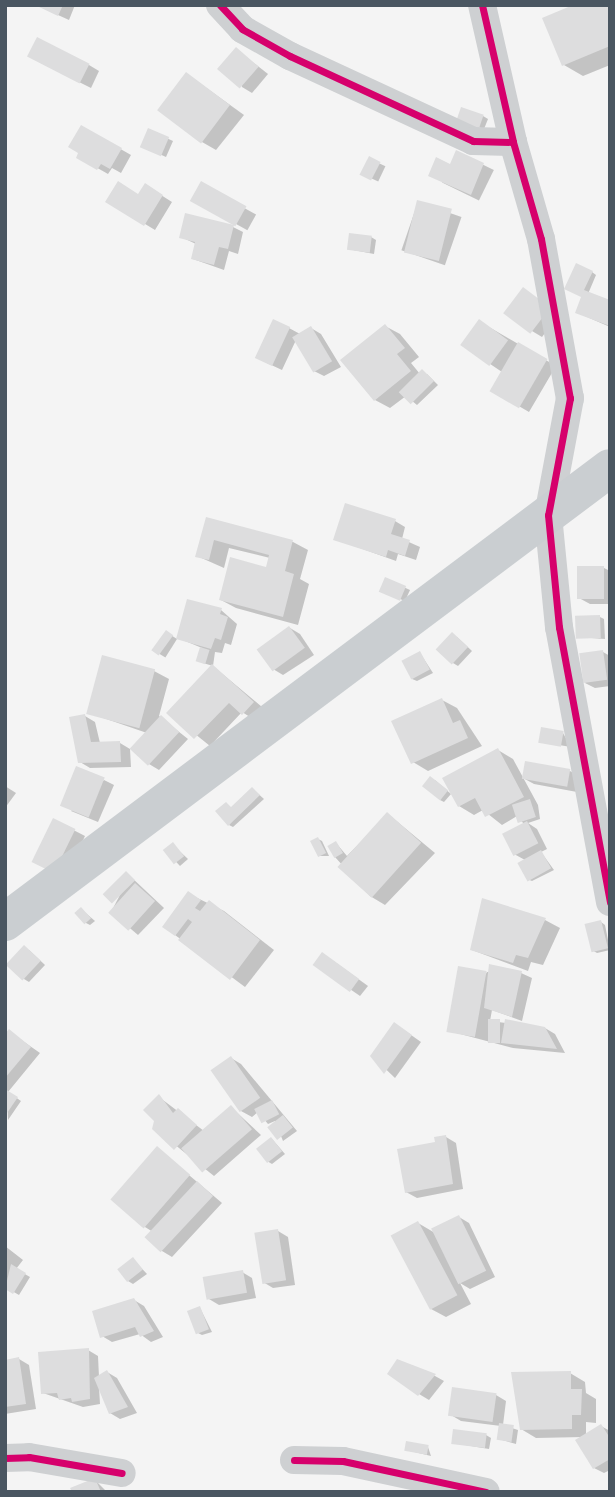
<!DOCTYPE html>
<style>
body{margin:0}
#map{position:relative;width:615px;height:1497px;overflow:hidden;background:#f4f4f4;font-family:Jost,sans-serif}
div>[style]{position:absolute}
.shadow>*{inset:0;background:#0003;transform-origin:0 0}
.building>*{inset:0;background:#ddddde;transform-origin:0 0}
.minor>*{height:28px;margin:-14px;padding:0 14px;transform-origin:14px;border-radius:14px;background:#ced0d2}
.primary>*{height:38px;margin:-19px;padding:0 19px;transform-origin:19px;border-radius:19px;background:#caced1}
.cycleway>*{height:7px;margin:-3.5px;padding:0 3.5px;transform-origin:3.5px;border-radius:3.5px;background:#d6006c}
span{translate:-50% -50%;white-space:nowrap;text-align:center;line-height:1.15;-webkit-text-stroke:5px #fff;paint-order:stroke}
.frame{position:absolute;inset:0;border:7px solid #4a5661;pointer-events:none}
</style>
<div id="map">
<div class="shadow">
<i style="clip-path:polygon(36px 5px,75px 5px,69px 20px)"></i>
<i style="clip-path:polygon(610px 5px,610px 65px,583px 76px,564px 65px)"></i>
<i style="clip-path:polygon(236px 49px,268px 74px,252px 93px,242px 87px)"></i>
<i style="clip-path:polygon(39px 62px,89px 65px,99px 71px,91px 88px)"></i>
<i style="clip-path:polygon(187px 74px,244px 115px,216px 150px,202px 142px)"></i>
<i style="clip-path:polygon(483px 116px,488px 119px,484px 129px,463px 122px)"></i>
<i style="clip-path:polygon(82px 127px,131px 155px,121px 173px,112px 168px,108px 174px,78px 157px)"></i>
<i style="clip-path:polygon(149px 130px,173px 141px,166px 157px,146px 148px)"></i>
<i style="left:457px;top:152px;width:41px;height:34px;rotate:26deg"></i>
<i style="left:370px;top:159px;width:17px;height:17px;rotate:25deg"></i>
<i style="left:201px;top:184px;width:63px;height:18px;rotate:29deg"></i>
<i style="clip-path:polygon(145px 185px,172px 202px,155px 230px,107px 201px,139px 196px)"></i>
<i style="left:418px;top:202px;width:46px;height:51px;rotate:19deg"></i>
<i style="clip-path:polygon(233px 227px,243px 232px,238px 254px,229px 251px,224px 270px,193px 259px,196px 244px,181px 237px)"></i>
<i style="clip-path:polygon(371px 237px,376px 240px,374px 254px,348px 249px)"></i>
<i style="clip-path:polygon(592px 272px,596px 275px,588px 294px,610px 302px,610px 327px,578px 313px,583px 297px,566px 288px)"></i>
<i style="clip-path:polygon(523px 289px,559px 314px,542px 337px,532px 331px)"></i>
<i style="clip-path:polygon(385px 326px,400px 334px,419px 357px,411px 363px,420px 374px,427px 374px,438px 385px,417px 405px,406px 396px,390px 408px,375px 400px)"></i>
<i style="clip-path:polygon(489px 327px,556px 366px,529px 412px,491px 390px,502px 372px,462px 345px)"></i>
<i style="clip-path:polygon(289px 328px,300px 334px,311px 328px,321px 334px,341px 367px,324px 376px,314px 371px,296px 340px,282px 370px,267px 363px)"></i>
<i style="clip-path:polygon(207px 519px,293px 542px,308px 550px,300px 579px,309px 584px,298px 625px,236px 608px,221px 600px,267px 569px,270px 558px,229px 548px,224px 568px,197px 556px)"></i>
<i style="clip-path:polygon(395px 521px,405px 527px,402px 539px,420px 547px,416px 560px,398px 554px,396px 561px,335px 539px)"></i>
<i style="clip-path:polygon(604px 568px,610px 571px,610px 604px,590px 604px,579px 598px)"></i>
<i style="clip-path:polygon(386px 579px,410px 590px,405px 601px,385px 593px)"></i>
<i style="clip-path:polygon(221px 610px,237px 624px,231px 645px,225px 643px,222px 653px,215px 652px,213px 666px,203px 663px,202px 648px,178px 638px)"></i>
<i style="clip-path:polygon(600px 617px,604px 619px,605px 639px,577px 637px)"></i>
<i style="clip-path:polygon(290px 628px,300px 634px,314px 655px,283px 675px,273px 669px)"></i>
<i style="left:166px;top:632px;width:13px;height:22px;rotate:32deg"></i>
<i style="clip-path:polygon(457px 637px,472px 651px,458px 666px,453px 663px)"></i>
<i style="clip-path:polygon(603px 652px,610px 656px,610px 686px,595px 688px,585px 683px)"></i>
<i style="clip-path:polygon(420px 653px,433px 673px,417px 681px,412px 679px)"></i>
<i style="clip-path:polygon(213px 666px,268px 712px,258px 722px,242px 712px,210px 746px,169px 713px)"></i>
<i style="clip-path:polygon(154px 671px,169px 679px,159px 716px,188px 739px,159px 770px,149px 764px,147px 733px,89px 713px)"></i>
<i style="clip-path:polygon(442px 700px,457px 708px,482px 746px,428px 771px,413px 762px)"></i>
<i style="clip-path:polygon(85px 716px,95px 722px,100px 743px,120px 743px,130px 749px,131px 767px,90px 768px,80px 762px)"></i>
<i style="clip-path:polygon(563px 733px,571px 747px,541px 742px)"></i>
<i style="clip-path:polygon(498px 750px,513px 759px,538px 805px,540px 819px,528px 823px,537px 829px,547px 849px,541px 852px,554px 870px,532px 881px,527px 879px,525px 860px,514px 854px,524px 824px,517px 816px,502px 825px,483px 810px,474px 815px,459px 806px)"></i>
<i style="clip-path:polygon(526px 763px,570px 771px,580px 777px,577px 792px,534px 784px,523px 778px)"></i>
<i style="clip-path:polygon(104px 780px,114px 785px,98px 822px,71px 811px)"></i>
<i style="clip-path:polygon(435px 780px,451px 794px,444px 802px,440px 800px)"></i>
<i style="clip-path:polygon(5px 786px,16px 793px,5px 808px)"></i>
<i style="clip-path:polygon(253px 789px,264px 799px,233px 827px,229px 825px)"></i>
<i style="clip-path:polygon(388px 814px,435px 853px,385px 905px,370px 896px,335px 857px,336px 843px,347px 856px)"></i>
<i style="clip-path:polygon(54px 820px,85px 836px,65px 877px)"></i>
<i style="clip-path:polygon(318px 839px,322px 841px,329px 856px,319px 856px)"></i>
<i style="clip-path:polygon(173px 845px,188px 859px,180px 866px,166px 851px)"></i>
<i style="clip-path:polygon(130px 876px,164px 908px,138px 935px,111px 912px)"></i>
<i style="clip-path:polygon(189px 894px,224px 911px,274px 950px,245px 987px,175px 935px)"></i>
<i style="clip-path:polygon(81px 909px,95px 921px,90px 925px,86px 923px)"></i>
<i style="clip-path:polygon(545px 920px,560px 928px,543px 965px,531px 962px,528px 971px,472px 950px)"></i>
<i style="clip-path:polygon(601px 922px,605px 925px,610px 950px,597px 953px,592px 950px)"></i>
<i style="clip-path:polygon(29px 950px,45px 965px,29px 982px,24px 979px)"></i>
<i style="clip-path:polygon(332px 960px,368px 986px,360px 996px,315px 965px)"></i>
<i style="clip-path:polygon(487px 972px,521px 973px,532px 978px,522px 1021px,492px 1010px,490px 1021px,545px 1028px,555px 1034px,565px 1053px,513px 1048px,449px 1031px)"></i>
<i style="clip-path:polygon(404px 1030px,421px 1042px,395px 1078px,372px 1056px)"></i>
<i style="clip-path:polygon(10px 1032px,40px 1053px,8px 1092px,21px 1101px,8px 1120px,5px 1037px)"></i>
<i style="clip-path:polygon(231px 1058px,241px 1064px,297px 1131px,283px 1141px,275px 1121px,268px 1124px,258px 1112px,252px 1117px,241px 1111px)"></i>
<i style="clip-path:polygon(159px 1097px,204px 1131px,231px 1107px,261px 1135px,214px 1176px,154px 1128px)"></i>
<i style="clip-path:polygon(446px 1137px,456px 1143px,463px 1189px,417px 1198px,406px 1192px)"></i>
<i style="clip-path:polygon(272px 1139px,285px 1154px,272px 1164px,267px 1161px)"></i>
<i style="clip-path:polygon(157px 1148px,222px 1203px,172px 1257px,162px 1251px,153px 1232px,145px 1227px)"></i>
<i style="clip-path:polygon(459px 1217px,469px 1223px,495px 1277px,470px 1289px,460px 1283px,471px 1304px,446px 1317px,431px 1309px,418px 1223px,435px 1233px)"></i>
<i style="clip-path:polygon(278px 1231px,288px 1237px,295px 1285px,273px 1288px,263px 1282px)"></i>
<i style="clip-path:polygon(5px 1246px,23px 1260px,16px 1269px,30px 1277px,19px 1295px,5px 1287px)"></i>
<i style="clip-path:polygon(133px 1259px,147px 1274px,133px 1284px,128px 1281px)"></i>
<i style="clip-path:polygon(242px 1272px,252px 1278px,256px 1298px,219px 1305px,209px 1299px)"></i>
<i style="clip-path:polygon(134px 1300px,144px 1306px,163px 1337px,151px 1342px,140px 1334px,112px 1342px,102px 1336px)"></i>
<i style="clip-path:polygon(200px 1308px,212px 1332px,202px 1335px,198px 1333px)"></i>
<i style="clip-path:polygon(88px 1350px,98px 1356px,99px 1377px,107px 1372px,117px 1378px,137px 1413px,120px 1419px,110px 1413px,99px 1387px,100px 1404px,83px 1407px,43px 1393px)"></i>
<i style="clip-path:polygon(19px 1359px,29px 1365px,36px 1409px,5px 1414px,5px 1361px)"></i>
<i style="clip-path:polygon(398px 1361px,435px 1376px,444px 1381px,429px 1400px,419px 1394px)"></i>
<i style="clip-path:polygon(570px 1373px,585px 1382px,586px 1393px,596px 1399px,596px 1423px,586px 1422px,586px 1435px,601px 1426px,610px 1431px,610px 1470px,604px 1473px,594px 1468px,583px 1437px,536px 1438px,521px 1429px)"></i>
<i style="clip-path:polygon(496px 1395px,506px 1401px,503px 1425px,518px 1430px,516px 1444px,499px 1439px,501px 1426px,461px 1421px,451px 1415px)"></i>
<i style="clip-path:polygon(486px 1435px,491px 1438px,489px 1449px,453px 1443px)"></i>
<i style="clip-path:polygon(428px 1447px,431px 1456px,406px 1450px)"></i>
<i style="clip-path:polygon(95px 1480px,107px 1492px,74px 1492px)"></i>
</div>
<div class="building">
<i style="clip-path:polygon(35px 5px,63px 5px,58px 16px)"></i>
<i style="clip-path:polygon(573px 5px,610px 5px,610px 46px,562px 66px,542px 18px)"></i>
<i style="left:37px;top:37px;width:59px;height:22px;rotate:27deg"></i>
<i style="left:236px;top:47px;width:30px;height:29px;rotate:41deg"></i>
<i style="left:186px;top:72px;width:55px;height:48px;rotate:37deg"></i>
<i style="left:461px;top:107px;width:24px;height:15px;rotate:19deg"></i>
<i style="clip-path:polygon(81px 125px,122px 148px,110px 169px,101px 164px,97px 170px,76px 158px,78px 153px,68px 147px)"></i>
<i style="left:148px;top:128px;width:23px;height:21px;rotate:23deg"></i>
<i style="clip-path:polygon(456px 150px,484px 163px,471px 195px,428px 176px,436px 157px,450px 164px)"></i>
<i style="left:369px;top:156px;width:13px;height:21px;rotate:27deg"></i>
<i style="clip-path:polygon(118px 181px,138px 194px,145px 183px,163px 195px,144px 226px,105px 202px)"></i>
<i style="left:201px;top:181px;width:52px;height:23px;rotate:29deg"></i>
<i style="left:417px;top:200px;width:36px;height:54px;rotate:14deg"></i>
<i style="clip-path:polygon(185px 213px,234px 225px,228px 249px,219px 247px,214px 265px,191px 259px,195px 242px,179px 238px)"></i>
<i style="left:349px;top:233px;width:23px;height:17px;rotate:7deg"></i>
<i style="clip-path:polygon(576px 263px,593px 271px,584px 290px,610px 300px,610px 326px,575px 313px,581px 297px,564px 289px)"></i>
<i style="left:523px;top:287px;width:34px;height:33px;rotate:37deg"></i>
<i style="left:273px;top:319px;width:19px;height:43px;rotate:25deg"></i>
<i style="left:479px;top:319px;width:36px;height:32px;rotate:36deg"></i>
<i style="clip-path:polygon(385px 324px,405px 348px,397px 354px,411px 371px,374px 401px,340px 360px)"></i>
<i style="left:311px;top:326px;width:41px;height:22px;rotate:59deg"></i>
<i style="left:518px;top:342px;width:34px;height:57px;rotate:30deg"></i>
<i style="left:422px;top:369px;width:17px;height:33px;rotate:45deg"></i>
<i style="clip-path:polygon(345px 503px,396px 519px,391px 534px,410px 540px,405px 556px,388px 550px,386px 557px,333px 540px)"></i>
<i style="clip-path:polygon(206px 517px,293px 540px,285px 571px,294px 574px,283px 617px,219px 600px,230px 557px,266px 567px,269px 555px,214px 540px,209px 560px,195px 557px)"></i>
<i style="left:577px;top:566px;width:27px;height:33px"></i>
<i style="left:385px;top:577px;width:23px;height:16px;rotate:23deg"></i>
<i style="clip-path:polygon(187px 599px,222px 608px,220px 614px,228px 617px,221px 640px,215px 638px,211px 649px,176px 639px)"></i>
<i style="left:600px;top:615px;width:23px;height:25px;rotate:88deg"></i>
<i style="left:289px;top:626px;width:27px;height:40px;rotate:54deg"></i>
<i style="left:166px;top:630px;width:9px;height:25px;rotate:36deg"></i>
<i style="left:452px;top:632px;width:22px;height:24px;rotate:43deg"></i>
<i style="left:200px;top:647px;width:10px;height:15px;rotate:17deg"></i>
<i style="left:603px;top:650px;width:30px;height:24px;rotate:82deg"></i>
<i style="left:420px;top:651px;width:21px;height:21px;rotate:62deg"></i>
<i style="left:102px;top:655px;width:55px;height:61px;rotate:15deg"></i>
<i style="clip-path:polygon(212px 664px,254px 702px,242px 715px,229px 703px,194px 739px,166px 713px)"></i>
<i style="clip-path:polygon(442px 698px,453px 723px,460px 720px,468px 738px,411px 764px,391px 721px)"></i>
<i style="clip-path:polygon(85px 714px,91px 742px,120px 741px,121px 762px,78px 763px,69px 717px)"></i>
<i style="left:161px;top:715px;width:25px;height:46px;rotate:43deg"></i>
<i style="left:541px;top:727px;width:23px;height:16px;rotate:10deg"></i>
<i style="clip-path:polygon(498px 748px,524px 797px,485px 817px,475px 798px,458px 807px,442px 778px)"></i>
<i style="left:525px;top:761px;width:46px;height:18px;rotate:10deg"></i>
<i style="left:76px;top:766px;width:31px;height:43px;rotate:22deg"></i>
<i style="left:430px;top:776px;width:23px;height:13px;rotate:38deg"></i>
<i style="clip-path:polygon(252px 787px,260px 795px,228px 826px,215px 811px,226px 802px,231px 807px)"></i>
<i style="left:530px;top:799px;width:19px;height:19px;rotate:72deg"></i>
<i style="left:387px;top:812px;width:46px;height:74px;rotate:42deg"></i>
<i style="left:53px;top:818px;width:25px;height:49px;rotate:26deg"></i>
<i style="left:527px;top:821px;width:25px;height:28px;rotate:63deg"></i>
<i style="left:318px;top:837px;width:18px;height:9px;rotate:63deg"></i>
<i style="left:336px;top:841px;width:14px;height:10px;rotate:60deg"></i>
<i style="left:173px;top:842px;width:18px;height:13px;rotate:52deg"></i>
<i style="left:541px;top:850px;width:21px;height:27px;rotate:61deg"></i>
<i style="left:126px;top:871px;width:13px;height:33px;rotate:45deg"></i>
<i style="left:135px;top:883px;width:27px;height:40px;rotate:42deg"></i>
<i style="clip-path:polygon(188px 891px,201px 900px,195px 908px,200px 911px,209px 900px,260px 940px,230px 980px,178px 940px,192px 922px,188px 919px,175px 936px,162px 927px)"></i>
<i style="clip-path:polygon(482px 898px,546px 918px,528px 958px,516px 955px,513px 963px,470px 950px)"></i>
<i style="left:81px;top:907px;width:15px;height:9px;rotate:48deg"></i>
<i style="left:601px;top:920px;width:29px;height:17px;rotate:76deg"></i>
<i style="left:24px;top:945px;width:23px;height:27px;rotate:43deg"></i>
<i style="left:322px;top:952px;width:46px;height:16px;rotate:36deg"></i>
<i style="clip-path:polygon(489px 964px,522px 971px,512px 1017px,484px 1008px)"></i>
<i style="left:458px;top:966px;width:29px;height:67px;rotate:10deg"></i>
<i style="left:488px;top:1019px;width:12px;height:24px"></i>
<i style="clip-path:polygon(505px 1019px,545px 1027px,557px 1049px,501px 1043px)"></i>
<i style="clip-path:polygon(394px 1022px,412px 1035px,384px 1074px,370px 1056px)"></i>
<i style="clip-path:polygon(9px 1029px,31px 1047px,5px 1078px,5px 1034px)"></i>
<i style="left:231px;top:1056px;width:51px;height:25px;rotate:55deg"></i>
<i style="clip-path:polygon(5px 1089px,18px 1097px,5px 1116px)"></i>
<i style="clip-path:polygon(159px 1094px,173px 1113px,178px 1108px,197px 1125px,174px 1150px,152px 1129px,154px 1121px,143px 1110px)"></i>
<i style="left:272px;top:1100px;width:16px;height:20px;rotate:63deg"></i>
<i style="left:231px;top:1105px;width:32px;height:66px;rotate:49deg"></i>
<i style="left:283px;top:1115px;width:16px;height:20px;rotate:52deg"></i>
<i style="clip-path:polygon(446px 1135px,453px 1184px,405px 1193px,397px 1149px,435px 1142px,434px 1137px)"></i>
<i style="left:271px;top:1137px;width:18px;height:19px;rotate:52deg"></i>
<i style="left:157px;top:1146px;width:44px;height:71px;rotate:41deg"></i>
<i style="left:197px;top:1181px;width:22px;height:77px;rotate:43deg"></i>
<i style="left:459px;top:1215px;width:62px;height:31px;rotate:64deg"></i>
<i style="left:418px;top:1221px;width:84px;height:31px;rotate:62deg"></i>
<i style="left:278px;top:1229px;width:52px;height:24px;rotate:81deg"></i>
<i style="left:133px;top:1257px;width:16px;height:20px;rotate:52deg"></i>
<i style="clip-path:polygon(11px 1264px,26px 1273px,13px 1294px,5px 1289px)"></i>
<i style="left:243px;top:1270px;width:23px;height:41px;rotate:80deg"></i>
<i style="clip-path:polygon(134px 1298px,154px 1331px,140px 1337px,135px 1327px,100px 1338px,92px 1311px)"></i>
<i style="left:200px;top:1306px;width:25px;height:14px;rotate:69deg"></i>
<i style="clip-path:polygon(89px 1348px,90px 1399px,72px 1402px,71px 1398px,59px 1400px,57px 1393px,41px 1394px,38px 1352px)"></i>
<i style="clip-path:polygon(19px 1357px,26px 1404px,5px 1407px,5px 1360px)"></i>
<i style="clip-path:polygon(397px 1359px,436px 1374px,418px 1396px,387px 1374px)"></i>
<i style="clip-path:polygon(107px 1370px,128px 1407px,109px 1414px,94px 1378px)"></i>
<i style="clip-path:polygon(571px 1371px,571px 1389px,582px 1389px,581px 1415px,572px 1415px,572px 1429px,520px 1430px,511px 1372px)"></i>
<i style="left:452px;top:1387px;width:45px;height:29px;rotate:8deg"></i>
<i style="left:499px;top:1423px;width:15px;height:17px;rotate:8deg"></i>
<i style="clip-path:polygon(601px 1424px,610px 1438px,610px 1459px,593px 1469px,575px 1440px)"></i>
<i style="left:453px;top:1429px;width:34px;height:15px;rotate:7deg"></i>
<i style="left:406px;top:1441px;width:23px;height:10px;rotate:10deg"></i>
<i style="clip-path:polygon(95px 1478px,101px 1492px,72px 1492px,70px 1488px)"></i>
</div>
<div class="minor">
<i style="left:220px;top:5px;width:33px;rotate:47deg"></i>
<i style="left:242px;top:29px;width:55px;rotate:29.4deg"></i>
<i style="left:290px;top:56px;width:202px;rotate:24.9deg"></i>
<i style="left:473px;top:141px;width:40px;rotate:1.4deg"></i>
<i style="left:482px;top:5px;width:140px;rotate:77.2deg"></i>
<i style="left:513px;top:142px;width:101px;rotate:73.9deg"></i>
<i style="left:541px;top:239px;width:162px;rotate:79.7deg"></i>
<i style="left:570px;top:398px;width:119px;rotate:100.6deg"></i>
<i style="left:548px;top:515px;width:113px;rotate:84.4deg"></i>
<i style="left:559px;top:627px;width:280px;rotate:79.5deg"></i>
<i style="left:5px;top:1458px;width:24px;rotate:-2deg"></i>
<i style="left:29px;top:1457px;width:94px;rotate:9.8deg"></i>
<i style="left:294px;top:1460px;width:49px;rotate:1.2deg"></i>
<i style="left:343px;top:1461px;width:146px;rotate:12.2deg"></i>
</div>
<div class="primary">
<i style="left:5px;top:922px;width:756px;rotate:-36.89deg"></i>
</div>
<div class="cycleway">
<i style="left:220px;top:5px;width:33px;rotate:47deg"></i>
<i style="left:242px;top:29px;width:55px;rotate:29.4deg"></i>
<i style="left:290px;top:56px;width:202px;rotate:24.9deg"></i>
<i style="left:473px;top:141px;width:40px;rotate:1.4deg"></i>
<i style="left:482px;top:5px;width:140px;rotate:77.2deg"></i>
<i style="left:513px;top:142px;width:101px;rotate:73.9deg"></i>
<i style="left:541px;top:239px;width:162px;rotate:79.7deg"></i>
<i style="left:570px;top:398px;width:119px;rotate:100.6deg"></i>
<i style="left:548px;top:515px;width:113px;rotate:84.4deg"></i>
<i style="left:559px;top:627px;width:280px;rotate:79.5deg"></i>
<i style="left:5px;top:1458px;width:24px;rotate:-2deg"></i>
<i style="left:29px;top:1457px;width:94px;rotate:9.8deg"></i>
<i style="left:294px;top:1460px;width:49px;rotate:1.2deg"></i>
<i style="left:343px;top:1461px;width:146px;rotate:12.2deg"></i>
</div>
<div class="frame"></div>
</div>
